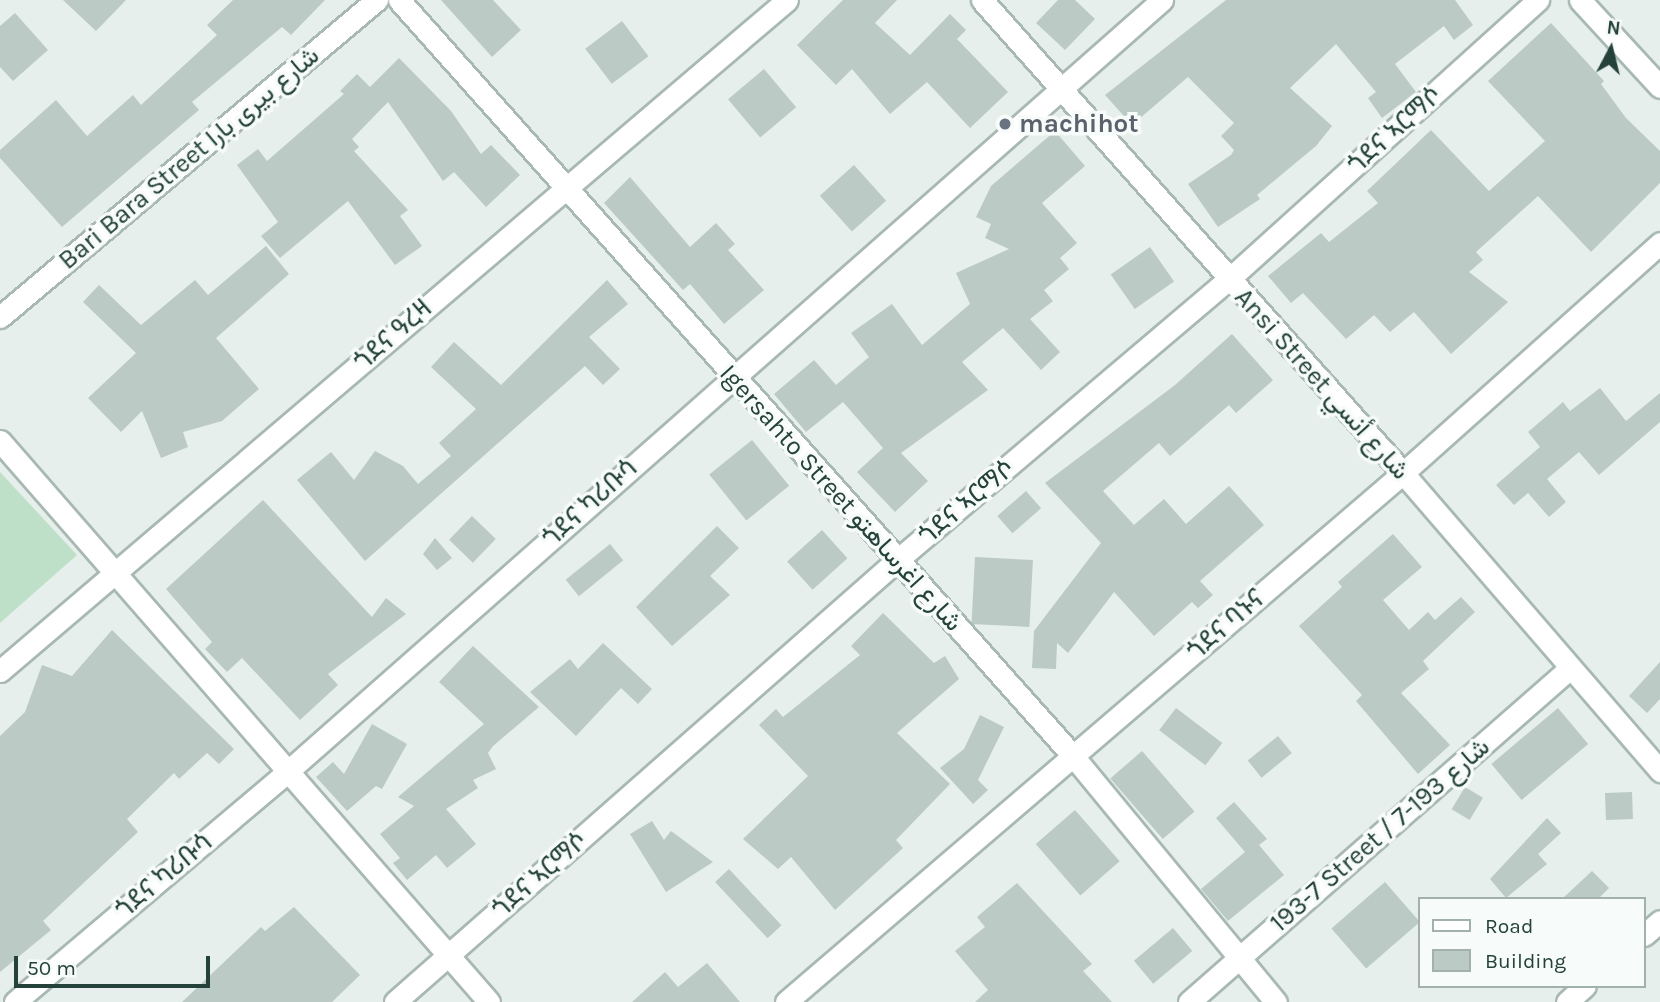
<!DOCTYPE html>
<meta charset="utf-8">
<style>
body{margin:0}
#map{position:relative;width:1660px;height:1002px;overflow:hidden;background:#e6efeb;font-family:Karla,Vazirmatn,"Noto Sans Ethiopic",sans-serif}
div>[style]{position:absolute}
.green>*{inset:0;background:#bfe0c8}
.building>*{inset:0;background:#bbcac4;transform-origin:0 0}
.roads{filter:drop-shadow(2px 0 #a8b8b2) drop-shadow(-2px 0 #a8b8b2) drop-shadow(0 2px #a8b8b2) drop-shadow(0 -2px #a8b8b2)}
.street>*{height:21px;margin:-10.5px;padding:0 10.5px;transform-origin:10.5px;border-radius:10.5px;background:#fff}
.dots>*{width:19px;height:19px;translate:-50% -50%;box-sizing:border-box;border:4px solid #f7fbf9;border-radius:50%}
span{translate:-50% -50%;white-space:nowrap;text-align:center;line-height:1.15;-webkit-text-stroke:7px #f7fbf9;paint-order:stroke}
.worship-label{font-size:26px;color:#5b616d;font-weight:700}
.left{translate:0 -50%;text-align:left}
.street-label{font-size:26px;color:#24423a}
.legend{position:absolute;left:1418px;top:897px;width:228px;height:91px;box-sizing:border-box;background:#f7fbf9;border:2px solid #a3b1ad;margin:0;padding:9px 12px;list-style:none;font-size:21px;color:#24423a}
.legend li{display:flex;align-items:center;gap:14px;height:35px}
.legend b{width:35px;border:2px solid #a3b1ad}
.north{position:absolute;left:1576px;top:14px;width:70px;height:70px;-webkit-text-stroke:5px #f7fbf9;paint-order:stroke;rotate:7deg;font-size:19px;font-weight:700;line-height:28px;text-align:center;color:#24423a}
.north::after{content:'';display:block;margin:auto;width:24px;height:32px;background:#24423a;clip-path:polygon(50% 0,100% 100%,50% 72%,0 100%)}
.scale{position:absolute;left:14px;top:956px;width:196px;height:32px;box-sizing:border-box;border:4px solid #24423a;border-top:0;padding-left:9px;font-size:21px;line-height:24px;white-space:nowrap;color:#24423a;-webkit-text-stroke:5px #f7fbf9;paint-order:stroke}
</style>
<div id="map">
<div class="green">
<i style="clip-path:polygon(0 472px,77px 555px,0 623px)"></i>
</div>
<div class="building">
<i style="clip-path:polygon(63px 0,126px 0,96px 31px)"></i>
<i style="clip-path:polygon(233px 0,325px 0,291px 35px,282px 27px,192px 102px,199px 110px,62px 227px,0 158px,0 150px,56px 100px,87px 136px,133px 95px,141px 105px,217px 35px,207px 25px)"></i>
<i style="clip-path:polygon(441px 0,493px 0,521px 30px,492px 57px)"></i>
<i style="clip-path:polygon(843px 0,897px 0,875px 23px,910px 55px,950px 14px,966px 30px,957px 39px,1008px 92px,970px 128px,927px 82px,890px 114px,852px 69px,836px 85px,797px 45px)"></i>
<i style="clip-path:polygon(1058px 0,1075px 0,1095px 19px,1065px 50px,1036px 23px)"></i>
<i style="clip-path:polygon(1226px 0,1455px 0,1473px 25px,1454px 40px,1444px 26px,1395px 64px,1416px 92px,1382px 118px,1368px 98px,1376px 92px,1336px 44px,1290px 88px,1332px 126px,1316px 146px,1257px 195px,1260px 199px,1218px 227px,1188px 184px,1231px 155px,1234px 150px,1221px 136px,1234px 123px,1188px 77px,1132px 125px,1105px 95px)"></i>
<i style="clip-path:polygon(15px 13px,48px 50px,13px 81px,0 67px,0 26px)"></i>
<i style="left:622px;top:21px;width:44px;height:46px;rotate:53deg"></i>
<i style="clip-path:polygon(1551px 23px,1604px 81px,1601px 84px,1626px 118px,1660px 151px,1660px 183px,1591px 252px,1538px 196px,1476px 252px,1483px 260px,1469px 272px,1508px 302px,1451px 354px,1414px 312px,1390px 332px,1374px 315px,1346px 339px,1303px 293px,1291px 303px,1268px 276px,1321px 233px,1329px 242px,1378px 203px,1367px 191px,1431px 130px,1489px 191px,1545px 141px,1488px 81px)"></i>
<i style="clip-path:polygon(399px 58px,451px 111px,481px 154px,491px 145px,520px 175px,486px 207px,454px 172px,443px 181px,388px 102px,352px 139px,359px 147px,354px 151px,408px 210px,400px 216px,422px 246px,395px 265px,348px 201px,280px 258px,261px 236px,278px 222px,237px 165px,258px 149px,267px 161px,344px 94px,340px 91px,357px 74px,370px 87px)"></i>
<i style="left:764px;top:69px;width:50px;height:47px;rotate:50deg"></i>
<i style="clip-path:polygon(1055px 131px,1085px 166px,1042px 203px,1077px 243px,1060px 258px,1069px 269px,1044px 290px,1053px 301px,1030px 319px,1060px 352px,1041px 370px,1003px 328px,962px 362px,988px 390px,901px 453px,928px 481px,895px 512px,857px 472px,883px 448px,843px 402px,806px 432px,774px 394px,814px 360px,836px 385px,869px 357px,851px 333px,892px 304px,922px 345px,970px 304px,956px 273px,1009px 249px,985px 238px,991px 224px,976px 217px,991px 186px)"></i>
<i style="left:854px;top:165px;width:48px;height:46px;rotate:48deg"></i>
<i style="clip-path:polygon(630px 177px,690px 247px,716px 223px,735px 244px,728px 250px,764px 290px,724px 324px,690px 284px,683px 290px,604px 203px)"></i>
<i style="clip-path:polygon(266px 246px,289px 274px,216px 338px,259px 389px,222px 421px,183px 432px,188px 447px,161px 458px,142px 411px,121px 432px,88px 398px,136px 353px,83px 302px,99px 285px,141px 325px,195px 280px,208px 295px)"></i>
<i style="left:1150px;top:247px;width:42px;height:48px;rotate:55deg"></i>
<i style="clip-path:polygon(607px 280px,628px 304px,589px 337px,620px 369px,603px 385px,585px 366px,365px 561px,297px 480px,331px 452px,354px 480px,375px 451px,403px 466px,418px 484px,451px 456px,439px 443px,476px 409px,431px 367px,454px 342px,501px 385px)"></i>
<i style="clip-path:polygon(1232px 334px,1273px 380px,1236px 413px,1229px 405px,1170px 456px,1159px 443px,1103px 491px,1134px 525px,1164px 499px,1186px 524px,1229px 486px,1264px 525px,1200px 581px,1213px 595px,1198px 608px,1192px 602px,1154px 636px,1114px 592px,1068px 653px,1057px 643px,1056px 669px,1032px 668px,1034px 631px,1101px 543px,1045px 483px,1175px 385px)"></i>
<i style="clip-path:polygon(1600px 388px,1626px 421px,1660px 393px,1660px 422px,1599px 475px,1579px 452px,1547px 479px,1566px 502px,1549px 517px,1528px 493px,1514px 505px,1496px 485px,1540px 447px,1528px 432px,1563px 402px,1570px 411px)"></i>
<i style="left:752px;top:440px;width:59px;height:55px;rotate:51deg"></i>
<i style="left:1026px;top:491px;width:23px;height:38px;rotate:49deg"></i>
<i style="clip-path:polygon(263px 500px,372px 617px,386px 598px,406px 614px,328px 674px,338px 685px,300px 720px,242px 658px,227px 672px,205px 649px,212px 642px,166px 589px)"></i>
<i style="left:472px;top:516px;width:33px;height:33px;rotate:44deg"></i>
<i style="clip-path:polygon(717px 526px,739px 548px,710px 576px,730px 595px,672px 646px,636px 607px)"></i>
<i style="left:822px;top:530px;width:38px;height:47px;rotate:48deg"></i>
<i style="clip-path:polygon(1393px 534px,1422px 567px,1383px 600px,1409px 630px,1428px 612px,1435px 620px,1461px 597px,1475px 612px,1423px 661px,1429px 669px,1401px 693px,1450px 745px,1418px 774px,1356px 701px,1362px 695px,1299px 626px,1342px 587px,1338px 582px)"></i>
<i style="clip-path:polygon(435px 538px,452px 558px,437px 570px,423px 554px)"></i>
<i style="left:610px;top:544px;width:21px;height:57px;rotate:51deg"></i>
<i style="left:975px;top:557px;width:58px;height:67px;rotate:3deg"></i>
<i style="clip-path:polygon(883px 613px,934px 663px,945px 656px,959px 679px,897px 733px,950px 784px,896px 840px,903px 848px,835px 910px,791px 857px,778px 869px,743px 839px,808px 776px,759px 725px,776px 709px,783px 717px,860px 655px,851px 646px)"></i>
<i style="clip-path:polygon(112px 630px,234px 749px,219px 764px,207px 753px,179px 779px,174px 773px,127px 819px,138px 832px,43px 921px,51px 930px,0 972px,0 736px,25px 712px,42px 665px,72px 676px)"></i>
<i style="clip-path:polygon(603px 643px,652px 689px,638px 704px,621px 688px,576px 736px,530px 692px,570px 659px,578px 669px)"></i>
<i style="clip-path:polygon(473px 646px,539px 707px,493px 746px,488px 753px,496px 769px,473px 780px,478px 788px,446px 809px,476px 844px,447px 868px,436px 855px,407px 880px,393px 863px,400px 858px,380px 834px,414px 806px,398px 797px,484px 724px,439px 682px)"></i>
<i style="clip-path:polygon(1660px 662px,1660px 699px,1647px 713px,1629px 696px)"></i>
<i style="left:1176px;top:708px;width:58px;height:28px;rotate:37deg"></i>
<i style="left:1558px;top:708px;width:47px;height:87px;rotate:50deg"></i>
<i style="clip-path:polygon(980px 715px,1004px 727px,978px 780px,988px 790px,973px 804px,940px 768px,964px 749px)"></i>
<i style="clip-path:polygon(372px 724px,407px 744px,382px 789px,376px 786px,347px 811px,316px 777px,333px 762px,344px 774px)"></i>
<i style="left:1278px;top:736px;width:22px;height:39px;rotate:51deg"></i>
<i style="left:1142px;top:751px;width:80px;height:42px;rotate:49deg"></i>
<i style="left:1465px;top:787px;width:21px;height:26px;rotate:31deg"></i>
<i style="left:1632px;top:792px;width:27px;height:27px;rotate:88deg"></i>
<i style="clip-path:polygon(1234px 802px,1267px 839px,1259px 845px,1284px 875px,1228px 921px,1201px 889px,1245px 852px,1216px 818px)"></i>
<i style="left:1075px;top:810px;width:68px;height:52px;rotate:49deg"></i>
<i style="clip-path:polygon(1547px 818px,1561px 833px,1538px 854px,1547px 864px,1506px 898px,1490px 879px)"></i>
<i style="clip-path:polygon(652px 821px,664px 840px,671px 831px,713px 862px,666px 892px,630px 834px)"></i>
<i style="left:729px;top:869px;width:77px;height:19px;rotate:47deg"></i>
<i style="clip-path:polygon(1592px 871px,1609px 888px,1598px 899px,1562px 899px)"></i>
<i style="left:1385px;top:882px;width:53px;height:71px;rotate:49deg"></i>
<i style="clip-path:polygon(1017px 883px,1092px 964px,1083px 971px,1112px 1002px,975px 1002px,988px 990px,955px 951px,985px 927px,977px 917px)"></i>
<i style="clip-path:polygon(294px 907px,360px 975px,332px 1002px,182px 1002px,261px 927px,265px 931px)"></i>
<i style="left:1173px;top:928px;width:30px;height:51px;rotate:50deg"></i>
<i style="clip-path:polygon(707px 963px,740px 1002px,632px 1002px,665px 972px,678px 987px)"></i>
</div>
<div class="roads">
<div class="street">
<i style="left:399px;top:0;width:1013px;rotate:48.28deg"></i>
<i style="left:1073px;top:756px;width:319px;rotate:50.5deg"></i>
<i style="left:982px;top:0;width:633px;rotate:48.33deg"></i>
<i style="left:1403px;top:473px;width:394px;rotate:49.2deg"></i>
<i style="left:1580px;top:0;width:118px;rotate:47.4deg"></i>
<i style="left:0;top:317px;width:493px;rotate:-40.1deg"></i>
<i style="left:0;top:441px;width:744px;rotate:48.92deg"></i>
<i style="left:0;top:671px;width:1034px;rotate:-40.45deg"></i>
<i style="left:1644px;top:935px;width:21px;rotate:-41deg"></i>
<i style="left:15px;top:1002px;width:356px;rotate:-40.2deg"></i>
<i style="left:287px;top:772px;width:1167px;rotate:-41.42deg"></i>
<i style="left:395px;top:1002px;width:666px;rotate:-41.35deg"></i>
<i style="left:895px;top:562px;width:436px;rotate:-40.3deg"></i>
<i style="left:1228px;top:280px;width:418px;rotate:-42.1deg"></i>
<i style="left:786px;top:1002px;width:813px;rotate:-40.61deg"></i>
<i style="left:1403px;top:473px;width:345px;rotate:-41.8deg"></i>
<i style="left:1189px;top:1002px;width:507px;rotate:-41.24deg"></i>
<i style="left:1567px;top:1002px;width:24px;rotate:-42deg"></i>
</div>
</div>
<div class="dots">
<i style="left:1005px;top:124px;background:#6b7280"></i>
</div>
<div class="worship-label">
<span class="left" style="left:1019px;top:124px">machihot</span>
</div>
<div class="street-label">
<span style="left:1395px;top:130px;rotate:-42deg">ጎደና ኣርማሶ</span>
<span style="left:189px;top:158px;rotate:-40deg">Bari Bara Street شارع بيرى بارا</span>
<span style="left:393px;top:335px;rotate:-41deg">ጎደና ዓረዛ</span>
<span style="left:1322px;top:384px;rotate:48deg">Ansi Street شارع أنسي</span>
<span style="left:841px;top:498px;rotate:48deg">Igersahto Street شارع اغرساهتو</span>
<span style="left:967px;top:502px;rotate:-40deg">ጎደና ኣርማሶ</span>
<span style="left:590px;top:503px;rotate:-42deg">ጎደና ካሪቡሳ</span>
<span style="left:1226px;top:625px;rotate:-41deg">ጎደና ባኑና</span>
<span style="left:1380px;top:835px;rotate:-41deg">193-7 Street / شارع 193-7</span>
<span style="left:540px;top:875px;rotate:-41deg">ጎደና ኣርማሶ</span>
<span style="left:164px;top:876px;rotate:-40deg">ጎደና ካሪቡሳ</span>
</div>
<ul class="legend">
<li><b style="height:9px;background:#fff"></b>Road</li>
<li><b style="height:19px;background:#bbcac4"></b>Building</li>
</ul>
<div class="north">N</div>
<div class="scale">50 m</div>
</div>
